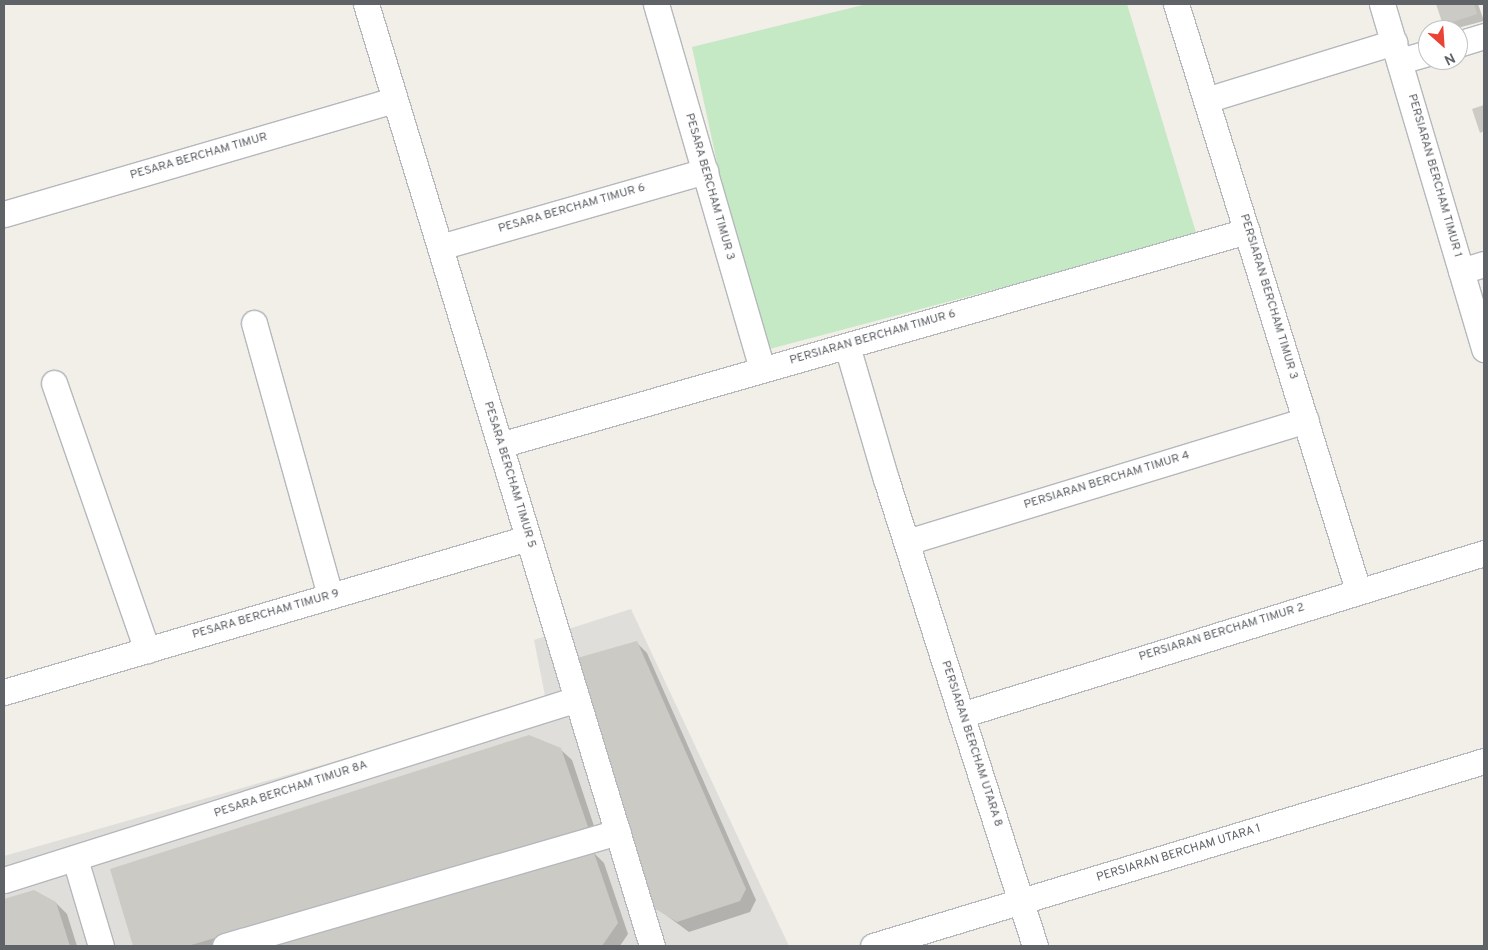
<!DOCTYPE html>
<style>
body{margin:0}
#map{position:relative;width:1488px;height:950px;overflow:hidden;background:#f1efe8;font-family:Overpass,sans-serif}
div>[style]{position:absolute}
.industrial>*{inset:0;background:#e0deda}
.green>*{inset:0;background:#c5e8c5}
.shadow>*{inset:0;background:#0003}
.building>*{inset:0;background:#cccac5}
.roads{filter:drop-shadow(1px 0 #b5b8bc) drop-shadow(-1px 0 #b5b8bc) drop-shadow(0 1px #b5b8bc) drop-shadow(0 -1px #b5b8bc)}
.minor>*{height:25px;margin:-12.5px;padding:0 12.5px;transform-origin:12.5px;border-radius:12.5px;background:#fff}
span{translate:-50% -50%;white-space:nowrap;text-align:center;line-height:1.15;-webkit-text-stroke:4px #fff;paint-order:stroke}
.street-label{font-size:12px;color:#5f6368}
.frame{position:absolute;inset:0;border:5px solid #5f6368;pointer-events:none}
.north{position:absolute;left:1418px;top:20px;width:50px;height:50px;box-sizing:border-box;background:#fff;border:1px solid #bfc1c3;border-radius:50%;rotate:154deg;font-size:14px;font-weight:700;line-height:20px;text-align:center;color:#5f6368}
.north::after{content:'';display:block;margin:auto;width:18px;height:22px;background:#ea4335;clip-path:polygon(50% 0,100% 100%,50% 72%,0 100%)}
</style>
<div id="map">
<div class="industrial">
<i style="clip-path:polygon(631px 609px,789px 946px,4px 946px,4px 856px,546px 701px,534px 640px)"></i>
</div>
<div class="green">
<i style="clip-path:polygon(867px 4px,1127px 4px,1197px 236px,758px 352px,692px 47px)"></i>
</div>
<div class="shadow">
<i style="clip-path:polygon(1438px 4px,1478px 4px,1484px 21px,1450px 30px,1444px 24px)"></i>
<i style="clip-path:polygon(636px 642px,647px 653px,756px 900px,750px 912px,689px 932px,655px 907px)"></i>
<i style="clip-path:polygon(560px 749px,572px 760px,598px 838px,235px 946px,135px 946px,111px 870px)"></i>
<i style="clip-path:polygon(593px 852px,604px 863px,628px 934px,620px 946px,278px 946px)"></i>
<i style="clip-path:polygon(34px 891px,56px 903px,67px 914px,77px 946px,4px 946px,4px 900px)"></i>
</div>
<div class="building">
<i style="clip-path:polygon(1436px 4px,1474px 4px,1477px 14px,1443px 25px)"></i>
<i style="clip-path:polygon(1484px 105px,1484px 131px,1480px 133px,1472px 109px)"></i>
<i style="clip-path:polygon(637px 641px,746px 889px,740px 901px,677px 922px,654px 908px,577px 658px)"></i>
<i style="clip-path:polygon(529px 735px,561px 748px,588px 827px,188px 946px,133px 946px,110px 869px)"></i>
<i style="clip-path:polygon(593px 850px,618px 923px,602px 946px,275px 946px)"></i>
<i style="clip-path:polygon(34px 890px,56px 902px,70px 946px,4px 946px,4px 899px)"></i>
</div>
<div class="roads">
<div class="minor">
<i style="left:366px;top:4px;width:984px;rotate:73.11deg"></i>
<i style="left:656px;top:4px;width:380px;rotate:73.8deg"></i>
<i style="left:1176px;top:4px;width:614px;rotate:72.75deg"></i>
<i style="left:1382px;top:4px;width:360px;rotate:73.5deg"></i>
<i style="left:1458px;top:44px;width:27px;rotate:-17deg"></i>
<i style="left:1400px;top:61px;width:29px;rotate:-16deg"></i>
<i style="left:1206px;top:100px;width:197px;rotate:-17.1deg"></i>
<i style="left:4px;top:214px;width:407px;rotate:-16.3deg"></i>
<i style="left:440px;top:247px;width:276px;rotate:-16deg"></i>
<i style="left:1461px;top:271px;width:24px;rotate:-17deg"></i>
<i style="left:254px;top:323px;width:283px;rotate:74.4deg"></i>
<i style="left:847px;top:346px;width:139px;rotate:73.7deg"></i>
<i style="left:886px;top:479px;width:490px;rotate:72.3deg"></i>
<i style="left:54px;top:383px;width:283px;rotate:70.8deg"></i>
<i style="left:500px;top:445px;width:777px;rotate:-15.99deg"></i>
<i style="left:907px;top:542px;width:417px;rotate:-17deg"></i>
<i style="left:4px;top:692px;width:546px;rotate:-16.38deg"></i>
<i style="left:961px;top:715px;width:548px;rotate:-17.21deg"></i>
<i style="left:75px;top:859px;width:91px;rotate:73.4deg"></i>
<i style="left:4px;top:880px;width:601px;rotate:-17.53deg"></i>
<i style="left:225px;top:946px;width:409px;rotate:-16.2deg"></i>
<i style="left:873px;top:946px;width:638px;rotate:-16.85deg"></i>
</div>
</div>
<div class="street-label">
<span style="left:199px;top:157px;rotate:-16deg">PESARA BERCHAM TIMUR</span>
<span style="left:1434px;top:176px;rotate:74deg">PERSIARAN BERCHAM TIMUR 1</span>
<span style="left:709px;top:187px;rotate:74deg">PESARA BERCHAM TIMUR 3</span>
<span style="left:572px;top:209px;rotate:-16deg">PESARA BERCHAM TIMUR 6</span>
<span style="left:1268px;top:297px;rotate:73deg">PERSIARAN BERCHAM TIMUR 3</span>
<span style="left:873px;top:338px;rotate:-16deg">PERSIARAN BERCHAM TIMUR 6</span>
<span style="left:509px;top:475px;rotate:73deg">PESARA BERCHAM TIMUR 5</span>
<span style="left:1107px;top:481px;rotate:-17deg">PERSIARAN BERCHAM TIMUR 4</span>
<span style="left:266px;top:615px;rotate:-16deg">PESARA BERCHAM TIMUR 9</span>
<span style="left:1222px;top:633px;rotate:-17deg">PERSIARAN BERCHAM TIMUR 2</span>
<span style="left:971px;top:744px;rotate:72deg">PERSIARAN BERCHAM UTARA 8</span>
<span style="left:291px;top:790px;rotate:-18deg">PESARA BERCHAM TIMUR 8A</span>
<span style="left:1179px;top:854px;rotate:-17deg">PERSIARAN BERCHAM UTARA 1</span>
</div>
<div class="frame"></div>
<div class="north">N</div>
</div>
